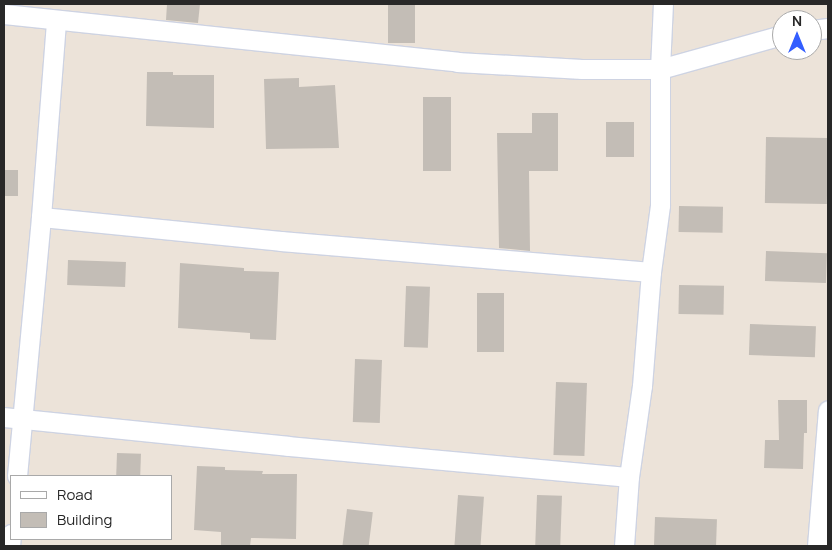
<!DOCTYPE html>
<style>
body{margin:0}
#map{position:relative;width:832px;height:550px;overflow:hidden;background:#ece3d9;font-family:Manrope,sans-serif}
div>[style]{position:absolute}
.building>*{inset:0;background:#c3bdb6;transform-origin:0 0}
.roads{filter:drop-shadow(1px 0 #ced3e2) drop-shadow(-1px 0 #ced3e2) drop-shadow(0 1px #ced3e2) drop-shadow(0 -1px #ced3e2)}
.street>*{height:19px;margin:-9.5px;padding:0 9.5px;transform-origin:9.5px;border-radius:9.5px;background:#fff}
span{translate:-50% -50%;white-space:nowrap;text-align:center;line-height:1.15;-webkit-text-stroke:4.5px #fff;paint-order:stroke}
.frame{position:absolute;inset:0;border:5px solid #282828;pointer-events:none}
.legend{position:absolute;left:10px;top:475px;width:162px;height:65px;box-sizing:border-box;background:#fff;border:1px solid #a9a9a9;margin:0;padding:6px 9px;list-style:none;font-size:15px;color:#282828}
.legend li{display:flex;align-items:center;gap:10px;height:25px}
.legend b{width:25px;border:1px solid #a9a9a9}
.north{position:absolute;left:772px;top:10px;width:50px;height:50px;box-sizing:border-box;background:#fff;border:1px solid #a9a9a9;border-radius:50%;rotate:0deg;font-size:14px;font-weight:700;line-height:20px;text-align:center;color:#282828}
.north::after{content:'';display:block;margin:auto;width:18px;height:22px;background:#335eff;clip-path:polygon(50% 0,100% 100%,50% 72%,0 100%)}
</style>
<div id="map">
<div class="building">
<i style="clip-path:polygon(167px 4px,200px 4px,198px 23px,166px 20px)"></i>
<i style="left:388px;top:4px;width:27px;height:39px"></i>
<i style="clip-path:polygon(147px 72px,173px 72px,173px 75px,214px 75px,214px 128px,146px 126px)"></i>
<i style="clip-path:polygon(299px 78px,299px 87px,335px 85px,339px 148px,266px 149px,264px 79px)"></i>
<i style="left:423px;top:97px;width:28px;height:74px"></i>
<i style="clip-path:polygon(532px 113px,558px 113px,558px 171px,529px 171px,530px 251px,499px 248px,497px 133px,532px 133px)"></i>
<i style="left:606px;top:122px;width:28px;height:35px"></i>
<i style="left:766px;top:137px;width:62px;height:66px;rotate:1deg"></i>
<i style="left:4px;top:170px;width:14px;height:26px"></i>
<i style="left:679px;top:206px;width:44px;height:26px;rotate:1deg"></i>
<i style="left:766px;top:251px;width:61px;height:30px;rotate:2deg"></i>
<i style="left:68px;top:260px;width:58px;height:25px;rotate:2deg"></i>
<i style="clip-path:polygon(180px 263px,244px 268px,244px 271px,279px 272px,276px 340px,250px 339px,250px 333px,178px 328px)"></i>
<i style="left:679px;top:285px;width:45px;height:29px;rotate:1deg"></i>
<i style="left:406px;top:286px;width:24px;height:61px;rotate:2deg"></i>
<i style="left:477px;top:293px;width:27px;height:59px"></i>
<i style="left:750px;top:324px;width:66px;height:31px;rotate:2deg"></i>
<i style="left:355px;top:359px;width:27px;height:63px;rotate:2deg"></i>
<i style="left:556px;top:382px;width:31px;height:73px;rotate:2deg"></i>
<i style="clip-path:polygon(778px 400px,807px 400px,807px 433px,804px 433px,803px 469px,764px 468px,765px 440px,779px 440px)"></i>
<i style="left:117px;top:453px;width:24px;height:23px;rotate:2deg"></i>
<i style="clip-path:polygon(197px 466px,225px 467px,225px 470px,263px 471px,262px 474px,297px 474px,296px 539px,251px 538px,250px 546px,221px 546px,221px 532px,194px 530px)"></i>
<i style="left:458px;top:495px;width:26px;height:51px;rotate:4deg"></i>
<i style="left:537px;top:495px;width:25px;height:51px;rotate:2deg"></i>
<i style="left:347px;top:509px;width:26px;height:37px;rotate:7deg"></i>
<i style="left:655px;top:517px;width:62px;height:29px;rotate:2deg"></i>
</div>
<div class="roads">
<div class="street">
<i style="left:4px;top:14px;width:456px;rotate:6deg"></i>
<i style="left:457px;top:62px;width:125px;rotate:3.2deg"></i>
<i style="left:582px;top:69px;width:78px"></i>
<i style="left:660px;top:69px;width:127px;rotate:-15.6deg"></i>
<i style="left:812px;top:30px;width:16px;rotate:-7deg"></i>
<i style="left:41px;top:217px;width:241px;rotate:5.7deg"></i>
<i style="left:281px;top:241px;width:371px;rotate:4.8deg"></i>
<i style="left:4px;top:417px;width:285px;rotate:5.8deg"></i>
<i style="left:288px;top:446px;width:342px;rotate:5.2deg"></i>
<i style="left:17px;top:476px;width:260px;rotate:-84.7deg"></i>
<i style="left:41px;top:217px;width:197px;rotate:-85.6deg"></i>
<i style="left:10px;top:546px;width:12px;rotate:-85deg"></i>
<i style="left:624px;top:546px;width:69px;rotate:-85.9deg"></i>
<i style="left:629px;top:477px;width:92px;rotate:-81.9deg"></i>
<i style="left:642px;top:386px;width:114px;rotate:-85.5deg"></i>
<i style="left:651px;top:272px;width:68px;rotate:-82.3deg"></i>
<i style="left:660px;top:205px;width:136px;rotate:-90deg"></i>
<i style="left:660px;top:69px;width:65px;rotate:-87.4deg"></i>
<i style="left:817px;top:546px;width:136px;rotate:-85.4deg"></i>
</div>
</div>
<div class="frame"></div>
<ul class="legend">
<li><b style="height:6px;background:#fff"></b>Road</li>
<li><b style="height:14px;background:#c3bdb6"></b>Building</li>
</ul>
<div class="north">N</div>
</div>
